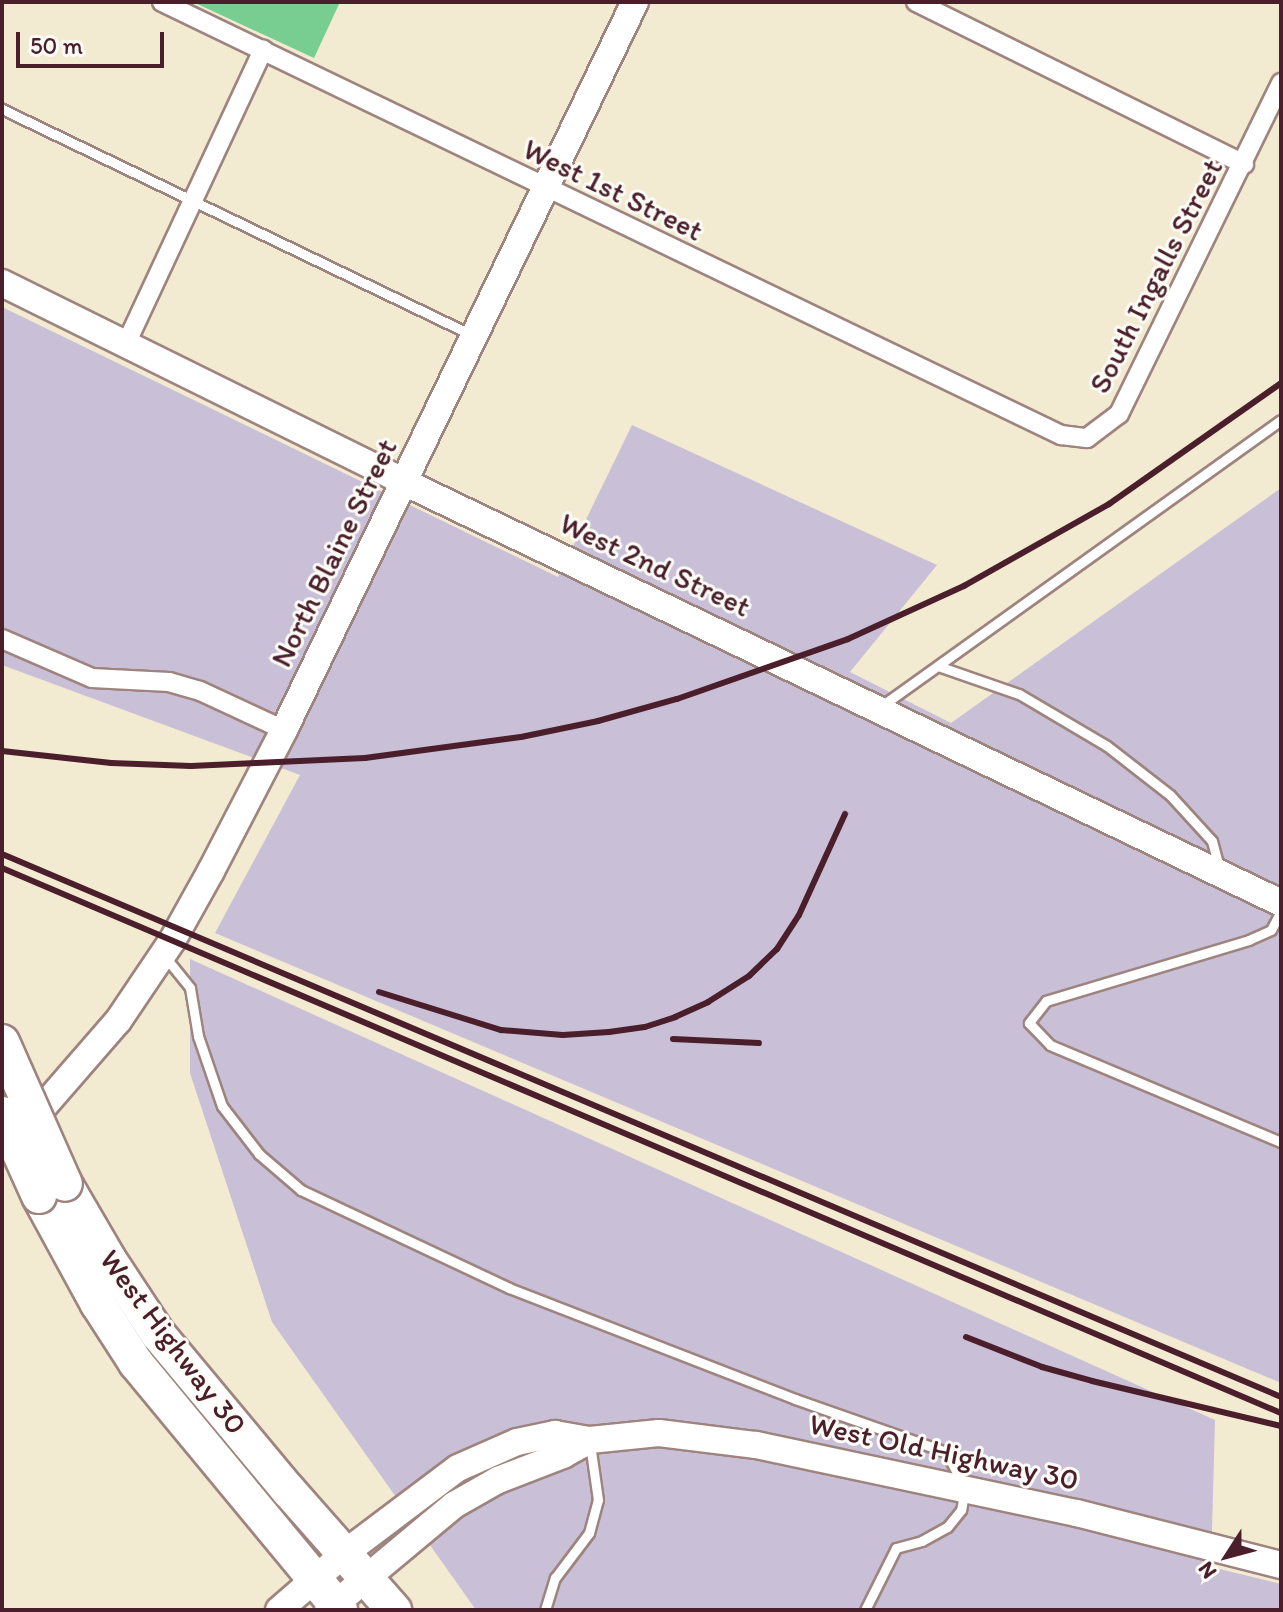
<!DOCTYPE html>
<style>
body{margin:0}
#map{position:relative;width:1283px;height:1612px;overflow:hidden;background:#f3ead2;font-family:Itim,sans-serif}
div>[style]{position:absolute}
.industrial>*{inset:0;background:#c9bfd7}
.green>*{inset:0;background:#78cd91}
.roads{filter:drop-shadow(2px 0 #9e847e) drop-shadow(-2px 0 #9e847e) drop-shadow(0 2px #9e847e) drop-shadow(0 -2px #9e847e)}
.lane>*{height:9px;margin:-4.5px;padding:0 4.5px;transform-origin:4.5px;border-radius:4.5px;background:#fff}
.street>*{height:18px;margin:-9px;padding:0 9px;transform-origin:9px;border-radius:9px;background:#fff}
.secondary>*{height:26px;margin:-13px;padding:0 13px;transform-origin:13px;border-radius:13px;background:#fff}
.highway>*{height:34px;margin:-17px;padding:0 17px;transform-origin:17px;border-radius:17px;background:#fff}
.rail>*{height:6px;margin:-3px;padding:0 3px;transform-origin:3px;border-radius:3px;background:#4a1f2b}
.bridges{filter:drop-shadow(2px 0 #9e847e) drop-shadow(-2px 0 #9e847e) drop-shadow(0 2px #9e847e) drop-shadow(0 -2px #9e847e)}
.highway-bridge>*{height:34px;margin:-17px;padding:0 17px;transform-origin:17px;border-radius:17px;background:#fff}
span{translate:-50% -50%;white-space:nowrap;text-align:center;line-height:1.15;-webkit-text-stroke:6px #fdfcf7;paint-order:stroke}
.street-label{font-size:30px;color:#4a1f2b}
.frame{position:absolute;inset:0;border:4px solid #4a1f2b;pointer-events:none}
.north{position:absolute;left:1187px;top:1516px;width:80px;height:80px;-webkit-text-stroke:6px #fdfcf7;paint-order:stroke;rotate:234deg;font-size:22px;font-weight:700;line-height:32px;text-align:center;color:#4a1f2b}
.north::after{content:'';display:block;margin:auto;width:28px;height:36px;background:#4a1f2b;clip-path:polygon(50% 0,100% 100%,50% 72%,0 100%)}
.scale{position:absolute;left:16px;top:32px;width:148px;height:36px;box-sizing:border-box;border:4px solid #4a1f2b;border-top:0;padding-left:10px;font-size:24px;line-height:28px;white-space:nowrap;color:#4a1f2b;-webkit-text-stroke:6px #fdfcf7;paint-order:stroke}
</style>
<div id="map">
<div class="industrial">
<i style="clip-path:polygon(2px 307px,558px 577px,632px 425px,937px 565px,850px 672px,951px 723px,1281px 488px,1281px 1383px,215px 933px,300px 775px,2px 665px)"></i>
<i style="clip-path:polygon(190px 959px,1215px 1420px,1211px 1567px,1281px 1584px,1281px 1610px,476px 1610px,272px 1322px,190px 1073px)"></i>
</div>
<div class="green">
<i style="clip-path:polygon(193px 2px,340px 2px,314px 58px)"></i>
</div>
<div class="roads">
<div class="lane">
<i style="left:2px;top:109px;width:522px;rotate:25.68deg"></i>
<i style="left:938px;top:666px;width:86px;rotate:19.1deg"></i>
<i style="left:1019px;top:694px;width:102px;rotate:30.6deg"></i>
<i style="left:1107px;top:746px;width:80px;rotate:37.9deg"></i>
<i style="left:1170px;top:795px;width:62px;rotate:47.6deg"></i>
<i style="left:1212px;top:841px;width:27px;rotate:75deg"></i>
<i style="left:880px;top:707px;width:493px;rotate:-35.6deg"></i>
<i style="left:1281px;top:911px;width:21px;rotate:118deg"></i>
<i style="left:1271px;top:930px;width:24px;rotate:156deg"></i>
<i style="left:1249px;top:940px;width:212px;rotate:163.3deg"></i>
<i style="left:1046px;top:1001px;width:28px;rotate:128deg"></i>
<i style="left:1029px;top:1023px;width:30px;rotate:46deg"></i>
<i style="left:1050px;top:1045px;width:251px;rotate:22.8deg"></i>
<i style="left:166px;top:958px;width:38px;rotate:51deg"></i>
<i style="left:190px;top:988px;width:49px;rotate:80.5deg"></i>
<i style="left:198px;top:1036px;width:74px;rotate:71.1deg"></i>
<i style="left:222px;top:1106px;width:61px;rotate:52.4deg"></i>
<i style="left:259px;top:1154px;width:55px;rotate:40.6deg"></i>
<i style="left:301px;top:1190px;width:230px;rotate:25.2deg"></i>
<i style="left:509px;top:1288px;width:307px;rotate:21.2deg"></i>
<i style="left:795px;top:1399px;width:160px;rotate:19.3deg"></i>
<i style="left:946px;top:1452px;width:41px;rotate:62.2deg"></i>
<i style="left:965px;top:1488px;width:22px;rotate:100deg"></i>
<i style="left:961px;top:1510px;width:22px;rotate:129deg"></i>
<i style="left:947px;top:1527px;width:29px;rotate:151deg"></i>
<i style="left:922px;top:1541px;width:27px;rotate:165deg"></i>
<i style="left:896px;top:1548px;width:69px;rotate:116.6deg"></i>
<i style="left:545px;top:1610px;width:34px;rotate:-73deg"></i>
<i style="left:555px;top:1578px;width:56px;rotate:-52.9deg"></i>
<i style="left:589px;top:1533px;width:34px;rotate:-75deg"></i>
<i style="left:598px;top:1500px;width:57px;rotate:-98.1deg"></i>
</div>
<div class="street">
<i style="left:162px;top:2px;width:998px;rotate:25.72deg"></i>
<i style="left:1061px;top:435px;width:26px;rotate:7deg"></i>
<i style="left:1087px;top:438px;width:40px;rotate:-37deg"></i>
<i style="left:1119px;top:414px;width:369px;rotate:-63.9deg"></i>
<i style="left:916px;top:2px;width:366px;rotate:26.3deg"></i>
<i style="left:125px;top:346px;width:327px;rotate:-65deg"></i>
<i style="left:2px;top:639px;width:98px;rotate:23.4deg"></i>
<i style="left:92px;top:678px;width:77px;rotate:3deg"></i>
<i style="left:169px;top:682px;width:32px;rotate:16deg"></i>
<i style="left:200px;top:691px;width:93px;rotate:24.9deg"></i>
</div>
<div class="secondary">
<i style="left:2px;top:283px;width:449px;rotate:26.3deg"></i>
<i style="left:404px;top:482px;width:973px;rotate:25.64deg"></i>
<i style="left:24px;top:1129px;width:143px;rotate:-49deg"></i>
<i style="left:118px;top:1021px;width:97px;rotate:-56deg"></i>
<i style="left:172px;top:941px;width:80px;rotate:-60.9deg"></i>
<i style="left:211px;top:871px;width:159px;rotate:-62.6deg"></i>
<i style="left:284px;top:730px;width:808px;rotate:-64.26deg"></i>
<i style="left:279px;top:1610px;width:87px;rotate:-40.8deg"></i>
<i style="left:345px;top:1553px;width:141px;rotate:-37deg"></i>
<i style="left:458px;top:1468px;width:64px;rotate:-23.8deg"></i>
<i style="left:517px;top:1442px;width:39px;rotate:-12deg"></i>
<i style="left:555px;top:1434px;width:36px;rotate:10deg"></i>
<i style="left:590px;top:1440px;width:69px;rotate:-5.8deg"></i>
<i style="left:659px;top:1433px;width:98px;rotate:7.1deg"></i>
<i style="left:756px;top:1445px;width:328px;rotate:12deg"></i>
<i style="left:1077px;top:1513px;width:211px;rotate:14.3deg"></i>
<i style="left:328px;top:1610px;width:164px;rotate:-39.8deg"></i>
<i style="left:454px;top:1505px;width:51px;rotate:-29.6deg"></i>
<i style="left:498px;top:1480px;width:70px;rotate:-21deg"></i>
<i style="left:563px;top:1455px;width:31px;rotate:-29deg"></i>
</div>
<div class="highway">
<i style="left:65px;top:1184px;width:86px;rotate:59.8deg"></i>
<i style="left:108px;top:1258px;width:91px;rotate:56.7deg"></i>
<i style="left:158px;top:1334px;width:204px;rotate:50.2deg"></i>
<i style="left:289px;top:1491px;width:159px;rotate:48.6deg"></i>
<i style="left:39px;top:1196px;width:123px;rotate:61.4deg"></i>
<i style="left:98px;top:1304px;width:70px;rotate:57.2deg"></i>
<i style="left:136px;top:1363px;width:320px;rotate:50.4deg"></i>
</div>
</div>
<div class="rail">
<i style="left:2px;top:751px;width:110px;rotate:6.3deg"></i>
<i style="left:111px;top:763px;width:80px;rotate:2.1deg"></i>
<i style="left:191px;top:766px;width:174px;rotate:-2.6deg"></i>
<i style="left:365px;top:758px;width:157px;rotate:-7.7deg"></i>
<i style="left:521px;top:737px;width:79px;rotate:-11.7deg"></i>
<i style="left:598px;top:721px;width:82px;rotate:-15.6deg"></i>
<i style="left:677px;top:699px;width:181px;rotate:-19.3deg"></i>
<i style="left:848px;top:639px;width:128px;rotate:-24.6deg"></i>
<i style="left:964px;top:586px;width:167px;rotate:-29.5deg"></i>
<i style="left:1109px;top:504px;width:210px;rotate:-35.1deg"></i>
<i style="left:2px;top:854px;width:1389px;rotate:23deg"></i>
<i style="left:2px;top:868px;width:1390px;rotate:23.08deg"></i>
<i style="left:379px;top:992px;width:128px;rotate:17.3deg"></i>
<i style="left:501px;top:1030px;width:62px;rotate:4.6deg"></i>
<i style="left:563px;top:1035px;width:46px;rotate:-3.7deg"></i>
<i style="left:609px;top:1032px;width:36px;rotate:-8deg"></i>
<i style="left:645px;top:1027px;width:32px;rotate:-18deg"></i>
<i style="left:675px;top:1017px;width:36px;rotate:-24deg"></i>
<i style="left:708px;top:1002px;width:49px;rotate:-32.4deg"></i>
<i style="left:749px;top:976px;width:39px;rotate:-44deg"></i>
<i style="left:777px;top:949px;width:40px;rotate:-57.1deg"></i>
<i style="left:799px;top:915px;width:111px;rotate:-65.5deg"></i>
<i style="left:673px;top:1039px;width:86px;rotate:2.7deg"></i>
<i style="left:966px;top:1337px;width:82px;rotate:21.5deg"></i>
<i style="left:1042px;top:1367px;width:52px;rotate:15.6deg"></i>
<i style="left:1092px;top:1381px;width:194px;rotate:13.4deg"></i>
</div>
<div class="bridges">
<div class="highway-bridge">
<i style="left:2px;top:1042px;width:155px;rotate:66.1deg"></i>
<i style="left:2px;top:1114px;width:90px;rotate:65.7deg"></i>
</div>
</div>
<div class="street-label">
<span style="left:613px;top:190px;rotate:26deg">West 1st Street</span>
<span style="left:1156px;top:276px;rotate:-63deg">South Ingalls Street</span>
<span style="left:334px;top:553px;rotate:-64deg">North Blaine Street</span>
<span style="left:655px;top:565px;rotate:25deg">West 2nd Street</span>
<span style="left:173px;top:1342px;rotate:53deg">West Highway 30</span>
<span style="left:944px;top:1452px;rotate:12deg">West Old Highway 30</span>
</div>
<div class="frame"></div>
<div class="north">N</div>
<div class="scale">50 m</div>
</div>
